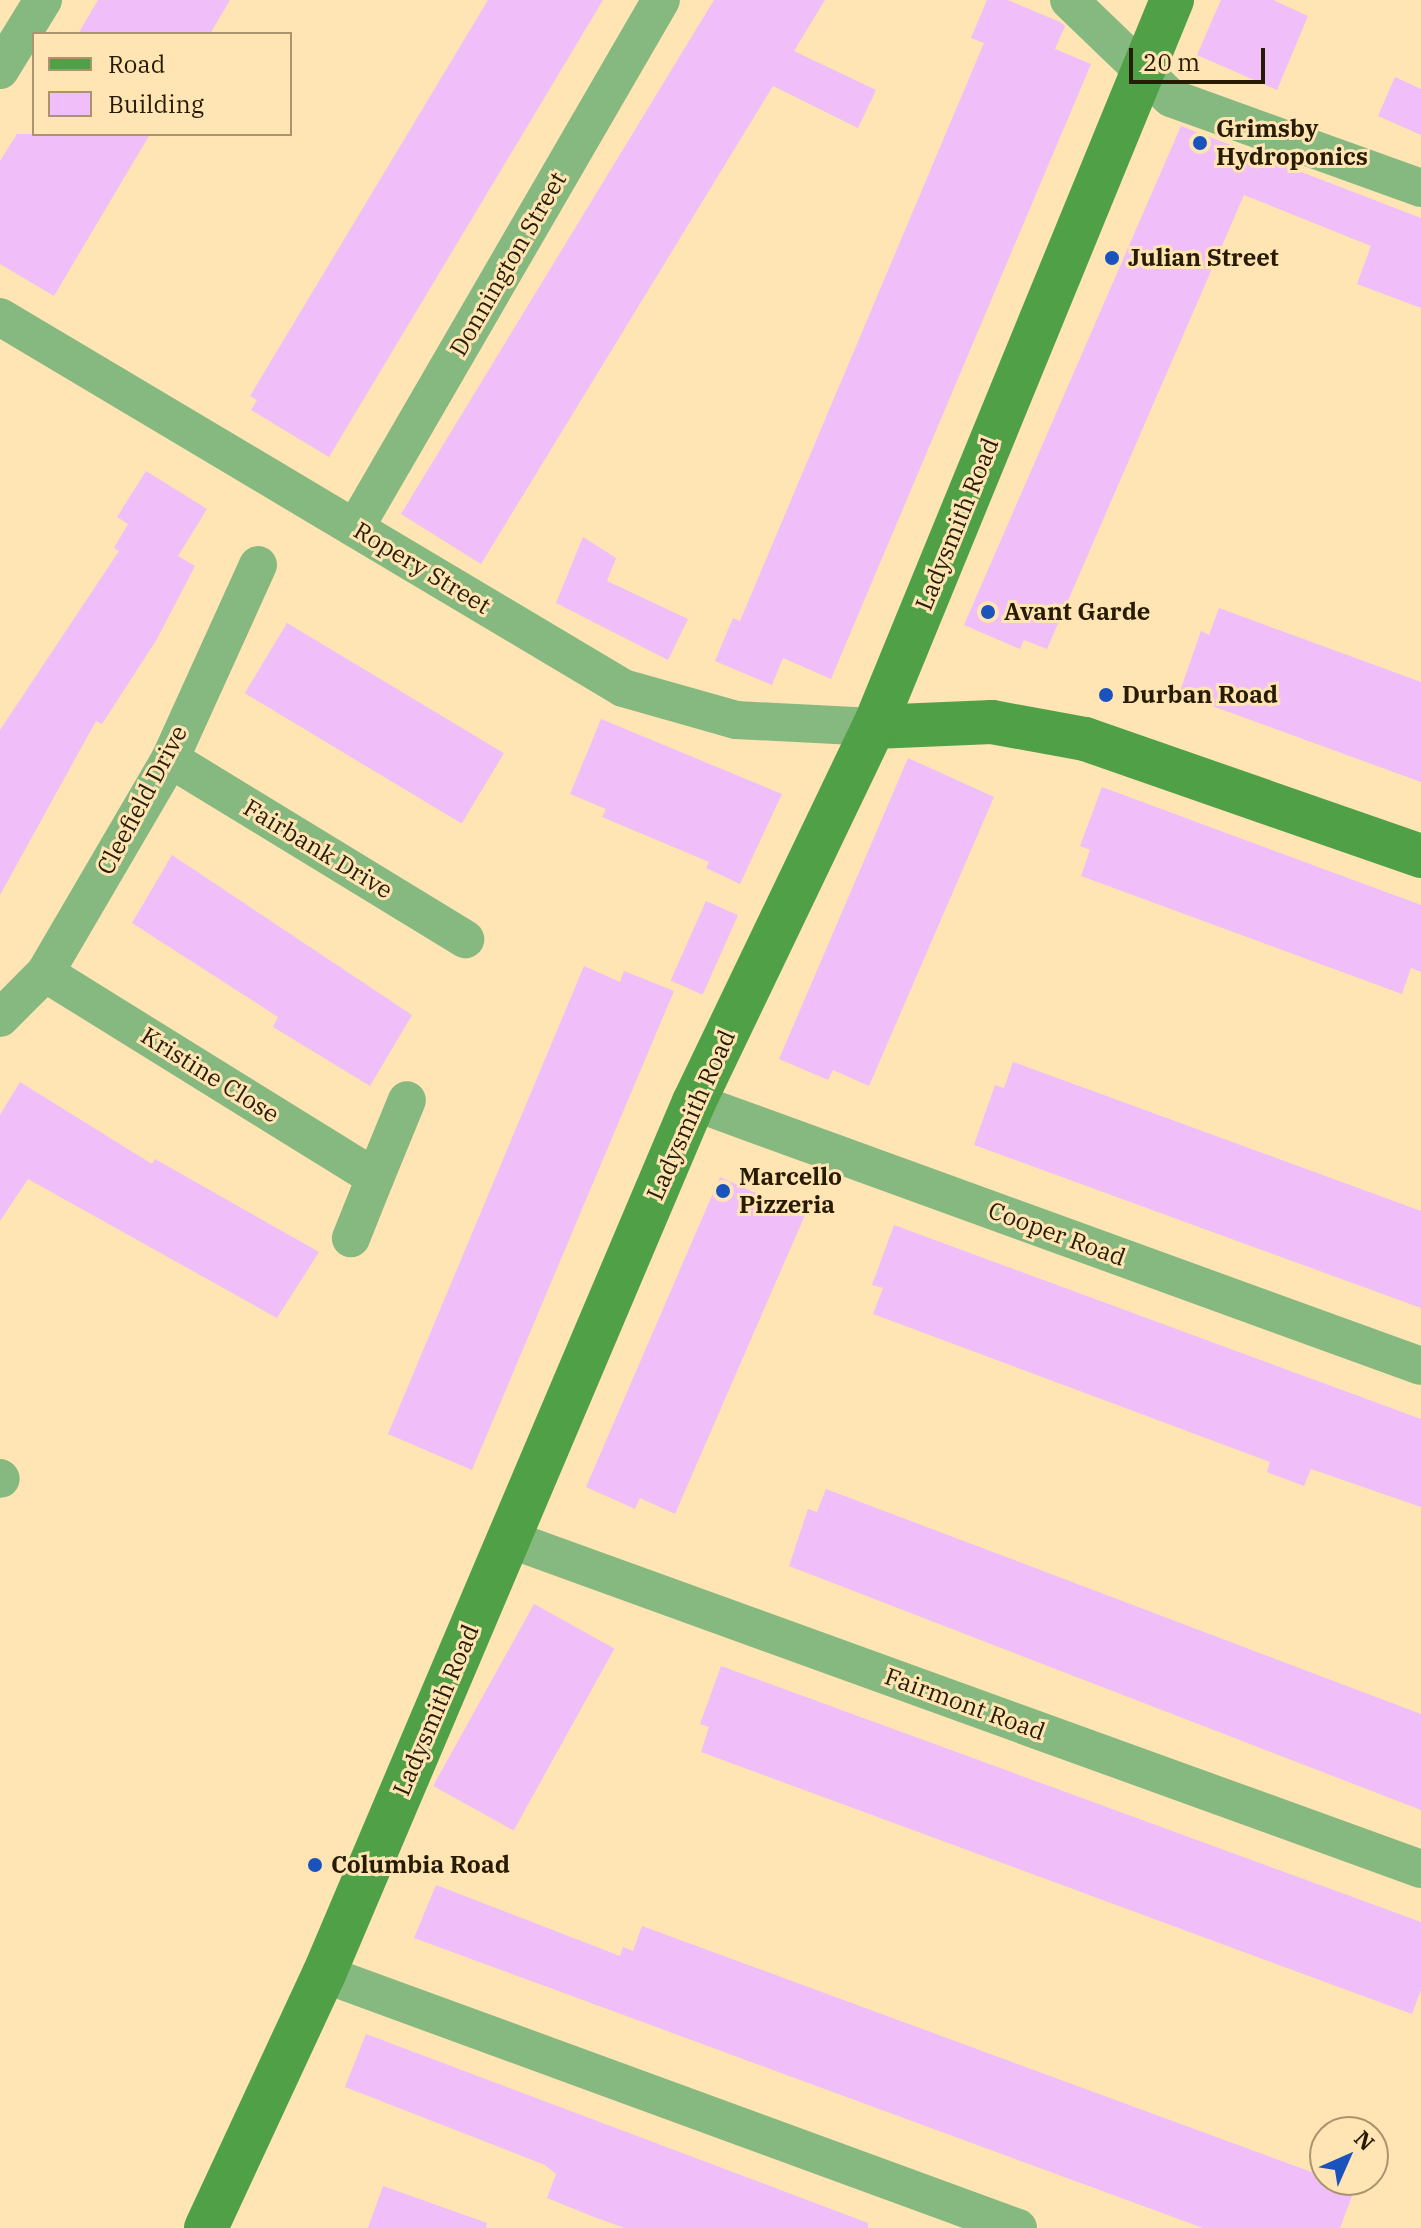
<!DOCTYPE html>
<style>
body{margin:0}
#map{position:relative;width:1421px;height:2228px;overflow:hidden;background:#ffe4b4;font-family:"IBM Plex Serif",serif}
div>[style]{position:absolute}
.building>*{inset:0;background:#f0bef8;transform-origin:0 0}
.street>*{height:38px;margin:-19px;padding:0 19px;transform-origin:19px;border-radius:19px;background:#85b97f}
.secondary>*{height:44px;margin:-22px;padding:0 22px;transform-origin:22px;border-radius:22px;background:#4fa047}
.dots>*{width:22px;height:22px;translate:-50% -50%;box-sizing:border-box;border:4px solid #ffe4b4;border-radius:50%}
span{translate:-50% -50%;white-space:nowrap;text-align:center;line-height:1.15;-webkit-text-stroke:6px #ffe4b4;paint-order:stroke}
.poi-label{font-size:24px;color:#271b03;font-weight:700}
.left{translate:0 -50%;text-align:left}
.street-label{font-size:24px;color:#271b03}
.legend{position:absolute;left:32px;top:32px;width:260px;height:104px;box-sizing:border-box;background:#ffe4b4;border:2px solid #a9946d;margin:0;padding:10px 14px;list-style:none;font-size:24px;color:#271b03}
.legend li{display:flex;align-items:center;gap:16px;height:40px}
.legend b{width:40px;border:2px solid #a9946d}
.north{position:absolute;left:1309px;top:2116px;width:80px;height:80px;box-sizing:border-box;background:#ffe4b4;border:2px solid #a9946d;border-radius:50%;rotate:45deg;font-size:22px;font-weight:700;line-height:32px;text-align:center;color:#271b03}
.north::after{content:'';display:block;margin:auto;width:28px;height:36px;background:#1a52be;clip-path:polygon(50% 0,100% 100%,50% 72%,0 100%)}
.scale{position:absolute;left:1129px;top:48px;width:136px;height:36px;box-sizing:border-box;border:4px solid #271b03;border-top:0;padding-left:10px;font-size:24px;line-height:28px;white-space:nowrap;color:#271b03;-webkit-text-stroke:6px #ffe4b4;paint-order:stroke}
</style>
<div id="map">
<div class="building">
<i style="clip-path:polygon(98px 0,230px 0,210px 34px,78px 34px)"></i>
<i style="clip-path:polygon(488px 0,603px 0,329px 457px,251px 410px,257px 400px,250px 396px)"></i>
<i style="clip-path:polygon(714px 0,825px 0,794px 51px,876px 90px,858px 128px,773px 86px,481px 564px,401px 514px)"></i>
<i style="clip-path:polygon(987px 0,1008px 0,1060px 22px,1065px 26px,1055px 49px,1091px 64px,831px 679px,783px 658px,772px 685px,715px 661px,733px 618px,740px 621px,984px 43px,971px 38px)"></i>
<i style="clip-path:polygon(1221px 0,1273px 0,1308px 16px,1277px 90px,1197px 55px)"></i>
<i style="clip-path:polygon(1395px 77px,1421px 89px,1421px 135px,1378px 116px)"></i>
<i style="clip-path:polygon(1181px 126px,1421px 218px,1421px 308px,1357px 284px,1371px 246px,1244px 195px,1047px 649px,1024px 640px,1020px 649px,964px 625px)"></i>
<i style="clip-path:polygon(17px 134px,150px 134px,54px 296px,0 264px,0 161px)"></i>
<i style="clip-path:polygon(146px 471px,207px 509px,178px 556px,195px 566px,157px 639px,102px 724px,96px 721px,0 895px,0 730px,119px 551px,114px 548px,128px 524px,117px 517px)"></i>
<i style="clip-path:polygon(583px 537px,616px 558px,607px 581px,688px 619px,668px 660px,556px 603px)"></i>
<i style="clip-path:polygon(1219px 608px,1421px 682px,1421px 782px,1179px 694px,1201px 631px,1209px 635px)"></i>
<i style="left:287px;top:623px;width:253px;height:82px;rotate:31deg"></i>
<i style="clip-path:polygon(601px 719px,782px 794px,740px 884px,706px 868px,709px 862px,602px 817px,606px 809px,570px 794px)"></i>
<i style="clip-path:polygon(908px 758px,994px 797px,869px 1086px,833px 1070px,828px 1080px,779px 1059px)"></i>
<i style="clip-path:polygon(1102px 787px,1421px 905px,1421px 972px,1411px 968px,1402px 994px,1081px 876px,1090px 850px,1080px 846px)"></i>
<i style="clip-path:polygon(172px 855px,412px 1015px,370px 1086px,273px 1027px,278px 1017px,132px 923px)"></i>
<i style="left:706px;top:901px;width:35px;height:87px;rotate:24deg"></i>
<i style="clip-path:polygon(584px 966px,620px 982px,624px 971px,674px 991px,472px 1470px,388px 1434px)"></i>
<i style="clip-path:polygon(1013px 1062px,1421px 1211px,1421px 1308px,974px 1145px,995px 1085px,1004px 1088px)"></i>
<i style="clip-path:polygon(20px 1082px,152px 1164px,155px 1159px,319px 1252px,277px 1318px,28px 1179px,0 1221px,0 1115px)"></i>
<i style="clip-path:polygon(720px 1177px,805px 1215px,675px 1514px,640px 1498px,635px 1509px,586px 1487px)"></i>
<i style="clip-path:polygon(894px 1225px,1421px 1419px,1421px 1507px,1311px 1469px,1304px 1486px,1267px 1472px,1270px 1462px,873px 1314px,883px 1288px,872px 1285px)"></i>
<i style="clip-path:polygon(826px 1489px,1421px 1714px,1421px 1810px,789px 1566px,808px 1509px,817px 1512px)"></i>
<i style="left:534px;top:1604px;width:92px;height:208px;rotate:29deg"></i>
<i style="clip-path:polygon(721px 1666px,1421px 1922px,1421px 1990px,1412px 2014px,701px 1752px,709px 1727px,700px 1724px)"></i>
<i style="clip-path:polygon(436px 1885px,620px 1956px,623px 1947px,633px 1951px,642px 1926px,1355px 2188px,1340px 2228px,1203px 2228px,414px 1938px)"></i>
<i style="clip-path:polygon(366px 2034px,868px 2223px,868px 2228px,625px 2228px,594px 2217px,547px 2198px,556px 2174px,545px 2165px,345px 2087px)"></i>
<i style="clip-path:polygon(383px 2186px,487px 2223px,486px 2228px,368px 2228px)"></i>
</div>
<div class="street">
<i style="left:1069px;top:0;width:141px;rotate:43.9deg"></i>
<i style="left:1171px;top:98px;width:266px;rotate:19.8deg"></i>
<i style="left:0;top:70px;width:82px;rotate:-58.4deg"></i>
<i style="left:0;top:317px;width:725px;rotate:30.77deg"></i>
<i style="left:623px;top:688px;width:117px;rotate:15.8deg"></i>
<i style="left:736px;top:720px;width:138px;rotate:2.9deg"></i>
<i style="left:355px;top:528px;width:610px;rotate:-59.91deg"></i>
<i style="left:170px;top:759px;width:346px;rotate:31.4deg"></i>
<i style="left:45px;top:973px;width:388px;rotate:31.8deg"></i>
<i style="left:375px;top:1178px;width:65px;rotate:111.8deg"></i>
<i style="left:0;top:1018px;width:64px;rotate:-45deg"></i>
<i style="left:45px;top:973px;width:248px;rotate:-59.7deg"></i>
<i style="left:170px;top:759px;width:213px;rotate:-65.6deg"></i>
<i style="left:694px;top:1102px;width:773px;rotate:19.96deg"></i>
<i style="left:375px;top:1178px;width:84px;rotate:-67.7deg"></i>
<i style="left:0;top:1478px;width:1px;rotate:45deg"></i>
<i style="left:509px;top:1539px;width:970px;rotate:19.89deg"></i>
<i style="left:324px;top:1974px;width:739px;rotate:20.1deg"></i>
</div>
<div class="secondary">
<i style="left:874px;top:727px;width:118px;rotate:-2.4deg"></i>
<i style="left:992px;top:722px;width:95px;rotate:10.4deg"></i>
<i style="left:1085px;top:739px;width:356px;rotate:19.2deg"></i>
<i style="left:206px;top:2228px;width:280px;rotate:-65.1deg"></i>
<i style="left:324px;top:1974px;width:947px;rotate:-67.01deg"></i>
<i style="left:694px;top:1102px;width:416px;rotate:-64.4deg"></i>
<i style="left:874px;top:727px;width:786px;rotate:-67.71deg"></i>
</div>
<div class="dots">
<i style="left:1200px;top:143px;background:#1a52be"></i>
<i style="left:1112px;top:258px;background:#1a52be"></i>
<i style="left:988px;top:612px;background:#1a52be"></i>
<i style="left:1106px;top:695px;background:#1a52be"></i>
<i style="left:723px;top:1191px;background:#1a52be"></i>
<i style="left:315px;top:1865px;background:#1a52be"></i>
</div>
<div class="poi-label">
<span class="left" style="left:1216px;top:143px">Grimsby<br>Hydroponics</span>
<span class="left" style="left:1128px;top:258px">Julian Street</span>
<span class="left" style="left:1004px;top:612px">Avant Garde</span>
<span class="left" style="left:1122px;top:695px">Durban Road</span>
<span class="left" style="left:739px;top:1191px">Marcello<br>Pizzeria</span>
<span class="left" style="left:331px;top:1865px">Columbia Road</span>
</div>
<div class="street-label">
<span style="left:508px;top:264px;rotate:-60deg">Donnington Street</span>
<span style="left:957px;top:524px;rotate:-68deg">Ladysmith Road</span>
<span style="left:422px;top:568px;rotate:31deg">Ropery Street</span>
<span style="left:142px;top:800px;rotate:-62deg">Cleefield Drive</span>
<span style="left:318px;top:849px;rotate:31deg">Fairbank Drive</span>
<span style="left:210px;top:1075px;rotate:32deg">Kristine Close</span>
<span style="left:691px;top:1115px;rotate:-66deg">Ladysmith Road</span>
<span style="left:1057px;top:1234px;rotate:20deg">Cooper Road</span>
<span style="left:965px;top:1704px;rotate:20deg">Fairmont Road</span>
<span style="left:436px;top:1710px;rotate:-67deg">Ladysmith Road</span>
</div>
<ul class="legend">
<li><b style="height:10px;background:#4fa047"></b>Road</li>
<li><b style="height:22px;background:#f0bef8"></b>Building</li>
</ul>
<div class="north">N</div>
<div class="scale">20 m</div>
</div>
